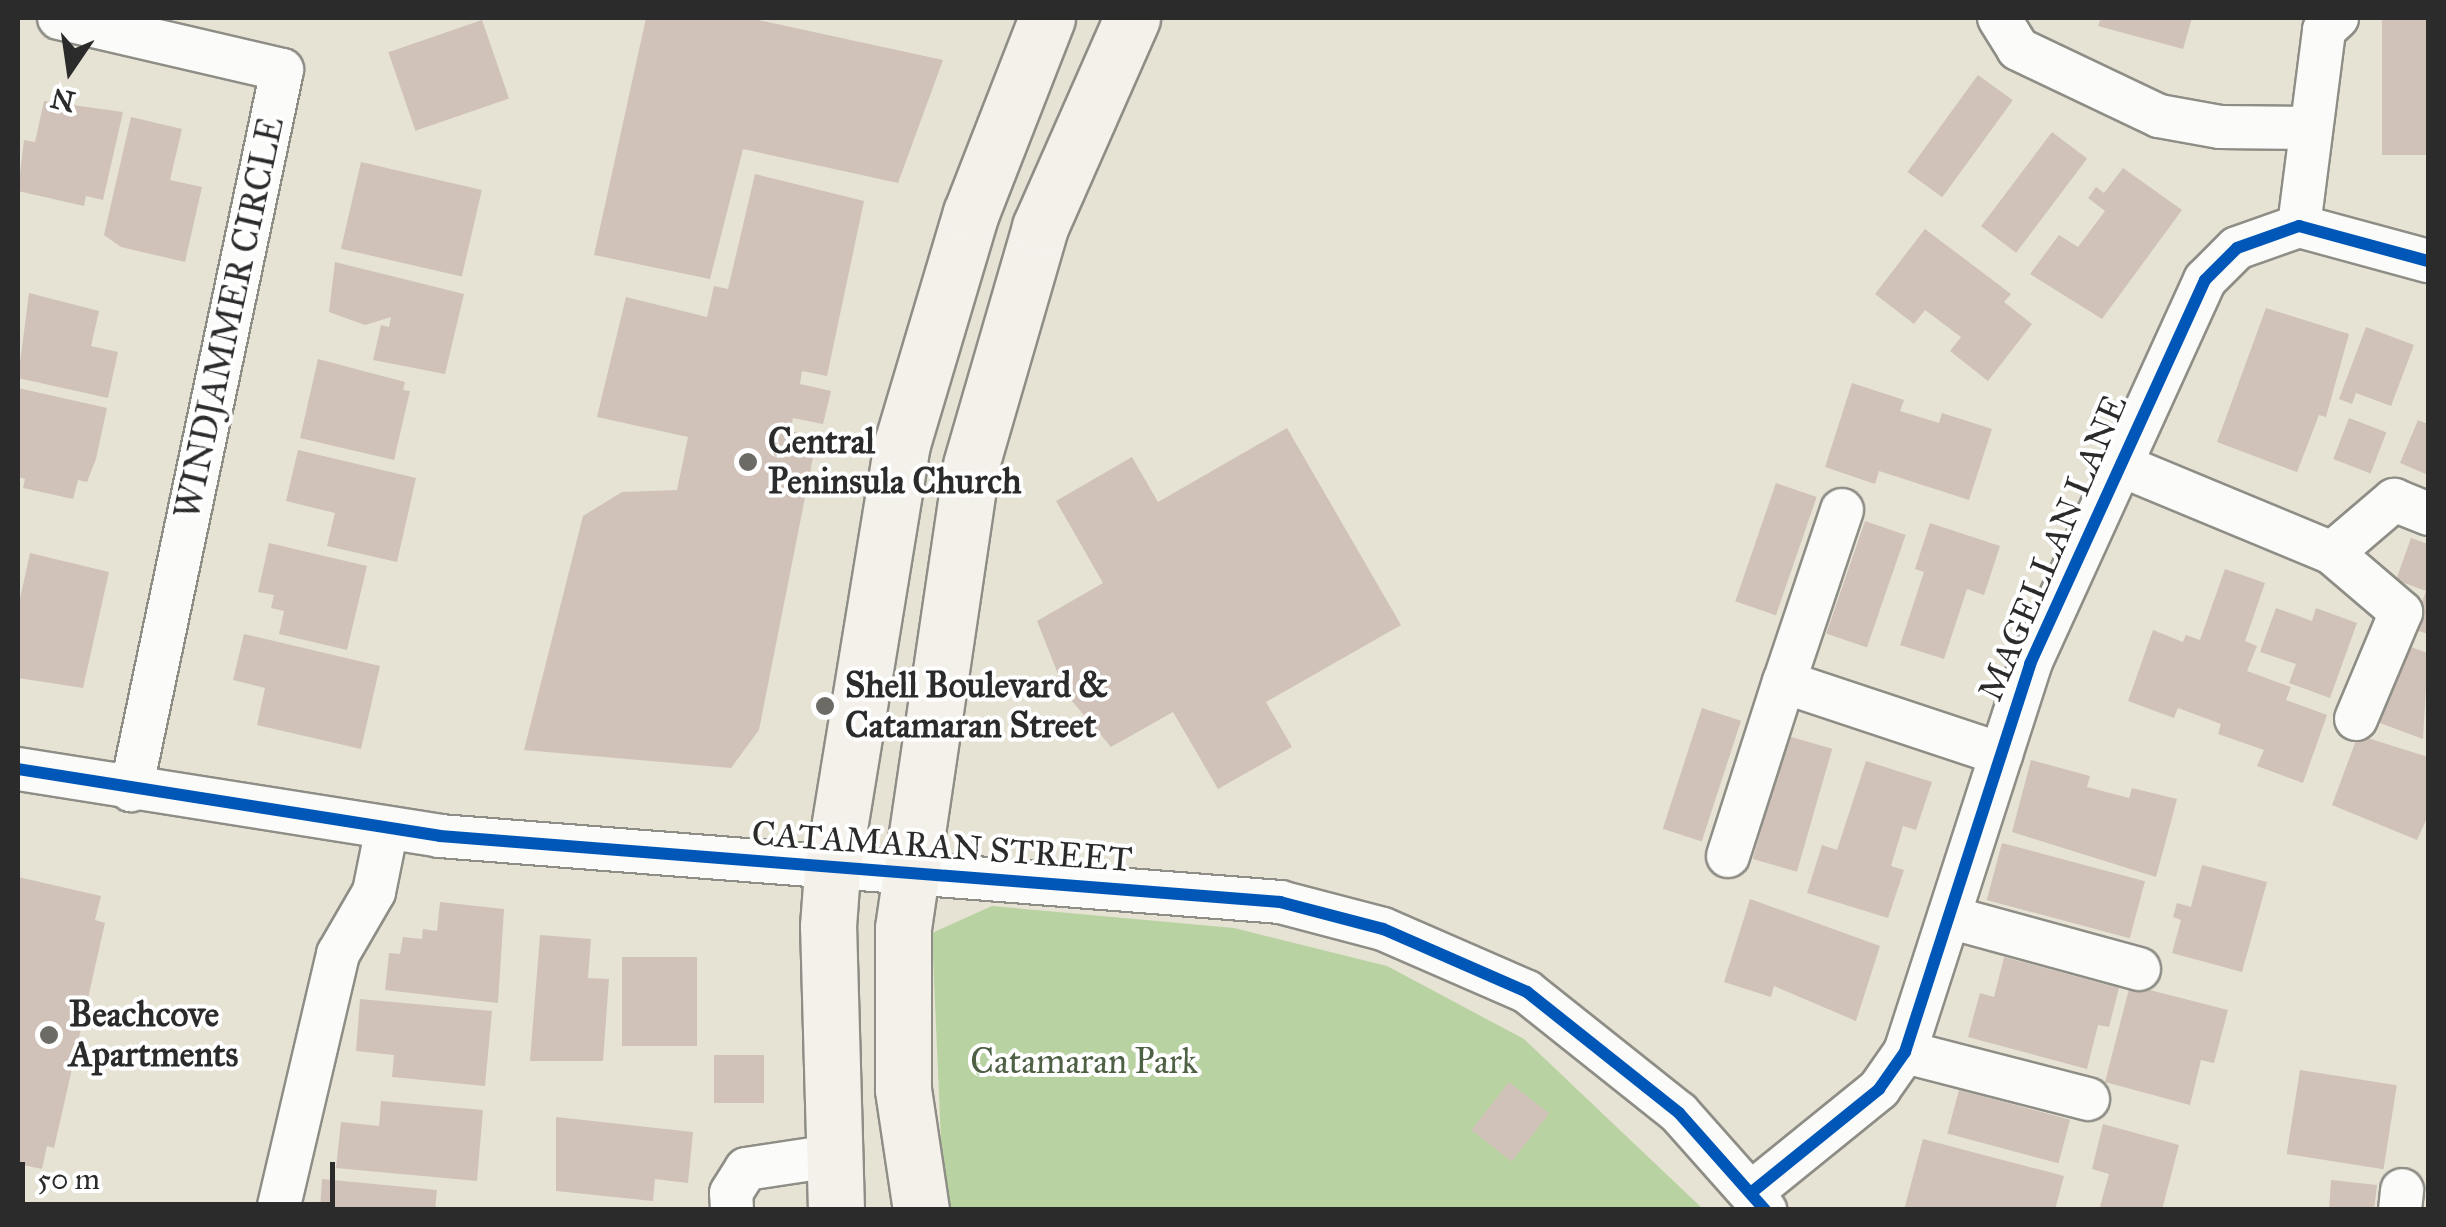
<!DOCTYPE html>
<style>
body{margin:0}
#map{position:relative;width:2446px;height:1227px;overflow:hidden;background:#e6e3d5;font-family:"IM FELL Great Primer",serif}
div>[style]{position:absolute}
.green>*{inset:0;background:#b8d2a1}
.building>*{inset:0;background:#d0c2b8;transform-origin:0 0}
.roads{filter:drop-shadow(2px 0 #8e8d86) drop-shadow(-2px 0 #8e8d86) drop-shadow(0 2px #8e8d86) drop-shadow(0 -2px #8e8d86)}
.minor>*{height:42px;margin:-21px;padding:0 21px;transform-origin:21px;border-radius:21px;background:#fbfbf9}
.secondary>*{height:55px;margin:-27.5px;padding:0 27.5px;transform-origin:27.5px;border-radius:27.5px;background:#f4f1eb}
.cycleway>*{height:12px;margin:-6px;padding:0 6px;transform-origin:6px;border-radius:6px;background:#0057b8}
.dots>*{width:28px;height:28px;translate:-50% -50%;box-sizing:border-box;border:5px solid #fff;border-radius:50%}
span{translate:-50% -50%;white-space:nowrap;text-align:center;line-height:1.15;-webkit-text-stroke:8px #fff;paint-order:stroke}
.street-label{font-size:35px;color:#2b2b2b}
.poi-label{font-size:35px;color:#2b2b2b;font-weight:700}
.left{translate:0 -50%;text-align:left}
.park-label{font-size:35px;color:#4f6145}
.frame{position:absolute;inset:0;border:20px solid #2b2b2b;pointer-events:none}
.north{position:absolute;left:20px;top:20px;width:100px;height:100px;-webkit-text-stroke:8px #fff;paint-order:stroke;rotate:193deg;font-size:28px;font-weight:700;line-height:40px;text-align:center;color:#2b2b2b}
.north::after{content:'';display:block;margin:auto;width:35px;height:45px;background:#2b2b2b;clip-path:polygon(50% 0,100% 100%,50% 72%,0 100%)}
.scale{position:absolute;left:20px;top:1162px;width:315px;height:45px;box-sizing:border-box;border:5px solid #2b2b2b;border-top:0;padding-left:12px;font-size:30px;line-height:35px;white-space:nowrap;color:#2b2b2b;-webkit-text-stroke:8px #fff;paint-order:stroke}
</style>
<div id="map">
<div class="green">
<i style="clip-path:polygon(992px 906px,1234px 928px,1387px 966px,1524px 1039px,1703px 1209px,944px 1209px,932px 933px)"></i>
</div>
<div class="building">
<i style="clip-path:polygon(646px 18px,749px 18px,943px 60px,898px 183px,743px 149px,710px 279px,594px 255px)"></i>
<i style="clip-path:polygon(2101px 18px,2192px 18px,2183px 49px,2098px 26px)"></i>
<i style="left:2382px;top:18px;width:46px;height:137px"></i>
<i style="left:482px;top:20px;width:83px;height:99px;rotate:71deg"></i>
<i style="left:1978px;top:75px;width:43px;height:120px;rotate:36deg"></i>
<i style="clip-path:polygon(44px 101px,123px 112px,103px 200px,86px 196px,84px 206px,18px 191px,24px 140px,35px 142px)"></i>
<i style="clip-path:polygon(131px 117px,182px 129px,170px 180px,202px 187px,185px 262px,121px 247px,104px 235px)"></i>
<i style="left:2052px;top:132px;width:44px;height:118px;rotate:37deg"></i>
<i style="left:361px;top:162px;width:124px;height:89px;rotate:13deg"></i>
<i style="clip-path:polygon(2123px 168px,2182px 210px,2102px 319px,2030px 274px,2059px 235px,2078px 247px,2105px 211px,2088px 198px,2096px 187px,2104px 193px)"></i>
<i style="clip-path:polygon(755px 174px,864px 201px,827px 376px,802px 371px,800px 384px,831px 391px,823px 424px,793px 418px,790px 431px,817px 437px,759px 730px,731px 768px,524px 750px,583px 516px,622px 492px,677px 490px,688px 437px,597px 417px,626px 297px,707px 317px,714px 286px,728px 289px)"></i>
<i style="clip-path:polygon(1925px 229px,2011px 294px,2004px 302px,2032px 324px,1988px 381px,1950px 351px,1961px 337px,1925px 310px,1914px 324px,1875px 294px)"></i>
<i style="clip-path:polygon(335px 262px,464px 294px,445px 374px,373px 360px,381px 325px,389px 327px,391px 317px,365px 325px,329px 312px)"></i>
<i style="clip-path:polygon(29px 293px,99px 311px,91px 346px,118px 352px,108px 398px,18px 378px)"></i>
<i style="clip-path:polygon(2266px 308px,2349px 334px,2326px 417px,2319px 415px,2297px 472px,2217px 442px)"></i>
<i style="clip-path:polygon(2366px 327px,2414px 345px,2391px 406px,2356px 393px,2352px 404px,2339px 399px)"></i>
<i style="clip-path:polygon(318px 359px,405px 382px,403px 390px,410px 391px,394px 460px,300px 438px)"></i>
<i style="clip-path:polygon(1852px 383px,1904px 400px,1900px 411px,1939px 423px,1942px 413px,1992px 429px,1969px 500px,1879px 471px,1875px 484px,1825px 467px)"></i>
<i style="clip-path:polygon(18px 388px,107px 408px,96px 459px,87px 482px,78px 480px,73px 499px,23px 488px,25px 479px,18px 477px)"></i>
<i style="left:2349px;top:418px;width:40px;height:44px;rotate:21deg"></i>
<i style="clip-path:polygon(2418px 420px,2428px 424px,2428px 475px,2400px 463px)"></i>
<i style="clip-path:polygon(1287px 428px,1401px 625px,1266px 702px,1292px 747px,1218px 789px,1173px 712px,1111px 747px,1066px 694px,1037px 621px,1103px 583px,1056px 501px,1132px 457px,1158px 502px)"></i>
<i style="clip-path:polygon(298px 450px,416px 478px,397px 562px,327px 546px,335px 513px,286px 501px)"></i>
<i style="left:1776px;top:483px;width:43px;height:125px;rotate:19deg"></i>
<i style="left:1865px;top:521px;width:43px;height:119px;rotate:19deg"></i>
<i style="clip-path:polygon(1930px 523px,2000px 546px,1984px 595px,1967px 589px,1944px 659px,1900px 645px,1924px 572px,1915px 569px)"></i>
<i style="clip-path:polygon(2411px 538px,2428px 544px,2428px 634px,2412px 629px,2426px 591px,2396px 580px)"></i>
<i style="clip-path:polygon(269px 543px,367px 566px,347px 650px,279px 634px,284px 611px,271px 608px,274px 595px,258px 592px)"></i>
<i style="clip-path:polygon(30px 553px,109px 572px,83px 688px,18px 678px,18px 608px)"></i>
<i style="clip-path:polygon(2225px 569px,2265px 583px,2245px 641px,2257px 646px,2247px 671px,2291px 687px,2286px 700px,2327px 715px,2303px 783px,2257px 766px,2264px 750px,2218px 734px,2221px 724px,2178px 708px,2174px 718px,2128px 701px,2153px 630px,2183px 642px,2186px 635px,2200px 640px)"></i>
<i style="clip-path:polygon(2276px 608px,2312px 621px,2316px 608px,2357px 623px,2330px 698px,2289px 683px,2296px 664px,2260px 652px)"></i>
<i style="clip-path:polygon(244px 634px,380px 666px,361px 749px,257px 725px,265px 688px,233px 680px)"></i>
<i style="clip-path:polygon(2408px 646px,2428px 653px,2423px 739px,2380px 723px)"></i>
<i style="left:1702px;top:708px;width:41px;height:127px;rotate:18deg"></i>
<i style="clip-path:polygon(2358px 735px,2428px 757px,2428px 816px,2417px 840px,2332px 805px)"></i>
<i style="left:1788px;top:736px;width:46px;height:128px;rotate:16deg"></i>
<i style="clip-path:polygon(2031px 760px,2090px 776px,2087px 787px,2129px 798px,2132px 788px,2177px 799px,2156px 877px,2012px 832px)"></i>
<i style="clip-path:polygon(1866px 761px,1932px 782px,1916px 830px,1903px 826px,1891px 866px,1904px 870px,1888px 918px,1807px 893px,1822px 845px,1837px 850px)"></i>
<i style="left:2002px;top:843px;width:148px;height:59px;rotate:15deg"></i>
<i style="clip-path:polygon(2202px 865px,2267px 882px,2242px 972px,2172px 953px,2181px 920px,2173px 917px,2177px 903px,2191px 907px)"></i>
<i style="clip-path:polygon(18px 877px,101px 896px,95px 920px,105px 923px,54px 1148px,47px 1146px,42px 1169px,18px 1164px)"></i>
<i style="clip-path:polygon(1750px 899px,1880px 946px,1856px 1021px,1774px 986px,1771px 997px,1724px 982px)"></i>
<i style="clip-path:polygon(440px 902px,504px 909px,498px 1003px,385px 990px,389px 953px,400px 954px,403px 937px,422px 939px,423px 929px,437px 931px)"></i>
<i style="clip-path:polygon(540px 935px,591px 939px,588px 978px,609px 979px,603px 1061px,530px 1061px)"></i>
<i style="left:622px;top:957px;width:75px;height:89px"></i>
<i style="clip-path:polygon(2004px 957px,2119px 988px,2109px 1027px,2098px 1025px,2087px 1069px,1968px 1037px,1980px 993px,1994px 997px)"></i>
<i style="clip-path:polygon(2130px 985px,2228px 1010px,2214px 1063px,2201px 1060px,2190px 1105px,2105px 1082px)"></i>
<i style="clip-path:polygon(360px 999px,492px 1011px,485px 1086px,392px 1077px,394px 1055px,356px 1051px)"></i>
<i style="left:714px;top:1055px;width:50px;height:48px"></i>
<i style="left:2300px;top:1070px;width:98px;height:85px;rotate:9deg"></i>
<i style="left:1509px;top:1082px;width:51px;height:61px;rotate:38deg"></i>
<i style="left:1959px;top:1090px;width:115px;height:45px;rotate:15deg"></i>
<i style="clip-path:polygon(381px 1101px,483px 1110px,477px 1181px,336px 1168px,341px 1122px,379px 1126px)"></i>
<i style="clip-path:polygon(556px 1117px,693px 1132px,688px 1183px,655px 1179px,653px 1201px,556px 1191px)"></i>
<i style="clip-path:polygon(2103px 1124px,2179px 1145px,2162px 1210px,2099px 1210px,2109px 1174px,2092px 1169px)"></i>
<i style="clip-path:polygon(1923px 1139px,2064px 1176px,2055px 1210px,1904px 1210px)"></i>
<i style="clip-path:polygon(322px 1179px,437px 1190px,435px 1210px,320px 1210px)"></i>
<i style="clip-path:polygon(2331px 1180px,2377px 1185px,2374px 1210px,2329px 1210px)"></i>
</div>
<div class="roads">
<div class="minor">
<i style="left:59px;top:18px;width:229px;rotate:13.1deg"></i>
<i style="left:282px;top:70px;width:736px;rotate:101.84deg"></i>
<i style="left:1999px;top:18px;width:36px;rotate:58deg"></i>
<i style="left:2018px;top:49px;width:156px;rotate:25.4deg"></i>
<i style="left:2159px;top:116px;width:62px;rotate:10.2deg"></i>
<i style="left:2220px;top:127px;width:91px;rotate:0.6deg"></i>
<i style="left:2299px;top:226px;width:198px;rotate:-82.7deg"></i>
<i style="left:2324px;top:30px;width:18px;rotate:-43deg"></i>
<i style="left:2120px;top:465px;width:230px;rotate:22.5deg"></i>
<i style="left:2332px;top:553px;width:91px;rotate:40.5deg"></i>
<i style="left:2401px;top:612px;width:116px;rotate:112.8deg"></i>
<i style="left:1842px;top:510px;width:182px;rotate:108.6deg"></i>
<i style="left:1784px;top:682px;width:229px;rotate:18.4deg"></i>
<i style="left:2332px;top:553px;width:82px;rotate:-40.5deg"></i>
<i style="left:2394px;top:500px;width:37px;rotate:22deg"></i>
<i style="left:18px;top:769px;width:427px;rotate:9deg"></i>
<i style="left:440px;top:836px;width:843px;rotate:4.49deg"></i>
<i style="left:1280px;top:902px;width:106px;rotate:14.7deg"></i>
<i style="left:1383px;top:929px;width:157px;rotate:23.6deg"></i>
<i style="left:1527px;top:992px;width:194px;rotate:38.5deg"></i>
<i style="left:1679px;top:1113px;width:130px;rotate:48.4deg"></i>
<i style="left:1728px;top:856px;width:183px;rotate:-72.2deg"></i>
<i style="left:1949px;top:917px;width:197px;rotate:15.3deg"></i>
<i style="left:1905px;top:1052px;width:189px;rotate:14.4deg"></i>
<i style="left:1752px;top:1192px;width:164px;rotate:-39deg"></i>
<i style="left:1879px;top:1089px;width:45px;rotate:-54.9deg"></i>
<i style="left:1905px;top:1052px;width:408px;rotate:-72.1deg"></i>
<i style="left:2030px;top:664px;width:422px;rotate:-65.5deg"></i>
<i style="left:2205px;top:280px;width:45px;rotate:-45deg"></i>
<i style="left:2237px;top:248px;width:66px;rotate:-19.5deg"></i>
<i style="left:2299px;top:226px;width:134px;rotate:15.2deg"></i>
<i style="left:278px;top:1210px;width:263px;rotate:-76.8deg"></i>
<i style="left:338px;top:954px;width:72px;rotate:-59.9deg"></i>
<i style="left:374px;top:892px;width:65px;rotate:-78.5deg"></i>
<i style="left:732px;top:1210px;width:17px;rotate:-93deg"></i>
<i style="left:731px;top:1193px;width:28px;rotate:-58deg"></i>
<i style="left:746px;top:1169px;width:87px;rotate:-8.6deg"></i>
<i style="left:2400px;top:1210px;width:20px;rotate:-84deg"></i>
</div>
<div class="secondary">
<i style="left:836px;top:1210px;width:284px;rotate:-91.6deg"></i>
<i style="left:828px;top:926px;width:55px;rotate:-85.8deg"></i>
<i style="left:832px;top:871px;width:433px;rotate:-80.7deg"></i>
<i style="left:902px;top:444px;width:241px;rotate:-73.4deg"></i>
<i style="left:971px;top:213px;width:209px;rotate:-68.7deg"></i>
<i style="left:921px;top:1210px;width:122px;rotate:-98.5deg"></i>
<i style="left:903px;top:1089px;width:161px;rotate:-90deg"></i>
<i style="left:903px;top:928px;width:468px;rotate:-81.6deg"></i>
<i style="left:971px;top:465px;width:248px;rotate:-73.8deg"></i>
<i style="left:1040px;top:227px;width:228px;rotate:-66.2deg"></i>
</div>
</div>
<div class="cycleway">
<i style="left:18px;top:769px;width:427px;rotate:9deg"></i>
<i style="left:440px;top:836px;width:843px;rotate:4.49deg"></i>
<i style="left:1280px;top:902px;width:106px;rotate:14.7deg"></i>
<i style="left:1383px;top:929px;width:157px;rotate:23.6deg"></i>
<i style="left:1527px;top:992px;width:194px;rotate:38.5deg"></i>
<i style="left:1679px;top:1113px;width:130px;rotate:48.4deg"></i>
<i style="left:1752px;top:1192px;width:164px;rotate:-39deg"></i>
<i style="left:1879px;top:1089px;width:45px;rotate:-54.9deg"></i>
<i style="left:1905px;top:1052px;width:408px;rotate:-72.1deg"></i>
<i style="left:2030px;top:664px;width:422px;rotate:-65.5deg"></i>
<i style="left:2205px;top:280px;width:45px;rotate:-45deg"></i>
<i style="left:2237px;top:248px;width:66px;rotate:-19.5deg"></i>
<i style="left:2299px;top:226px;width:134px;rotate:15.2deg"></i>
</div>
<div class="dots">
<i style="left:748px;top:462px;background:#6c6b66"></i>
<i style="left:825px;top:706px;background:#6c6b66"></i>
<i style="left:49px;top:1035px;background:#6c6b66"></i>
</div>
<div class="street-label">
<span style="left:230px;top:318px;rotate:-78deg">WINDJAMMER CIRCLE</span>
<span style="left:2053px;top:548px;rotate:-67deg">MAGELLAN LANE</span>
<span style="left:942px;top:847px;rotate:4deg">CATAMARAN STREET</span>
</div>
<div class="poi-label">
<span class="left" style="left:768px;top:462px">Central<br>Peninsula Church</span>
<span class="left" style="left:845px;top:706px">Shell Boulevard &amp;<br>Catamaran Street</span>
<span class="left" style="left:69px;top:1035px">Beachcove<br>Apartments</span>
</div>
<div class="park-label">
<span style="left:1084px;top:1062px">Catamaran Park</span>
</div>
<div class="frame"></div>
<div class="north">N</div>
<div class="scale">50 m</div>
</div>
